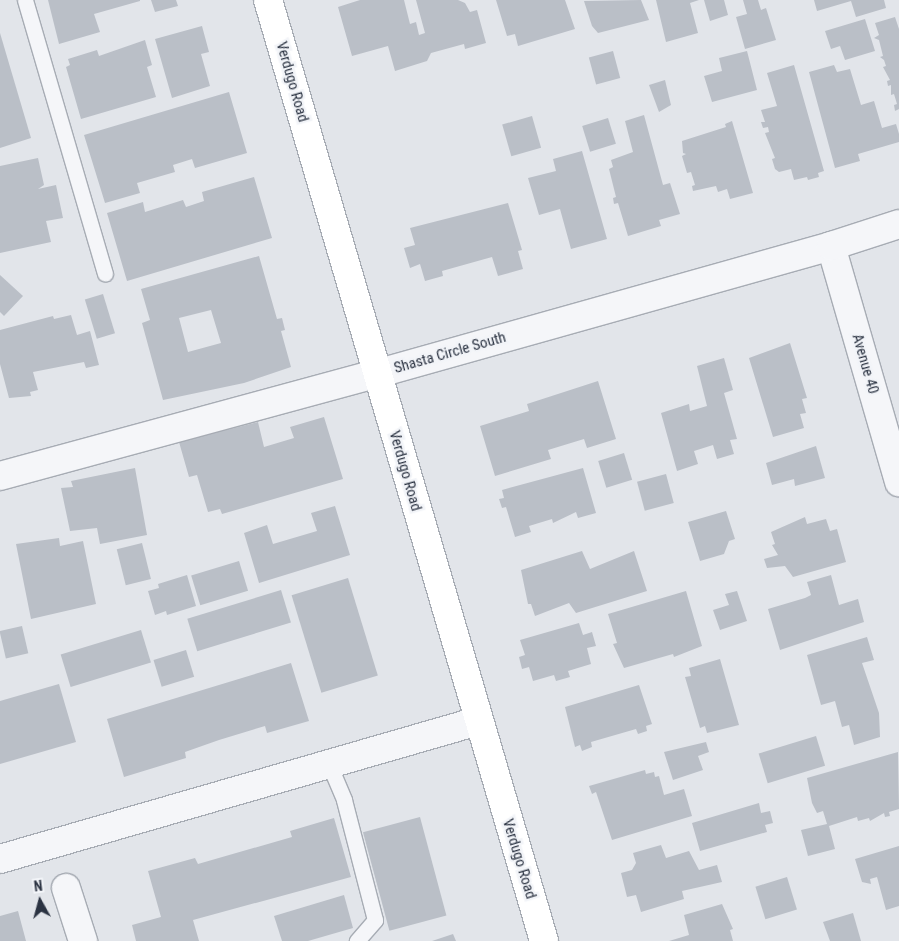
<!DOCTYPE html>
<style>
body{margin:0}
#map{position:relative;width:899px;height:941px;overflow:hidden;background:#e2e5ea;font-family:"Roboto Condensed",sans-serif}
div>[style]{position:absolute}
.building>*{inset:0;background:#babfc7;transform-origin:0 0}
.roads{filter:drop-shadow(1px 0 #a7acb4) drop-shadow(-1px 0 #a7acb4) drop-shadow(0 1px #a7acb4) drop-shadow(0 -1px #a7acb4)}
.service>*{height:15px;margin:-7.5px;padding:0 7.5px;transform-origin:7.5px;border-radius:7.5px;background:#f5f6f9}
.minor>*{height:28px;margin:-14px;padding:0 14px;transform-origin:14px;border-radius:14px;background:#f5f6f9}
.secondary>*{height:28px;margin:-14px;padding:0 14px;transform-origin:14px;border-radius:14px;background:#fff}
span{translate:-50% -50%;white-space:nowrap;text-align:center;line-height:1.15;-webkit-text-stroke:5px #f2f4f8;paint-order:stroke}
.street-label{font-size:15px;color:#2b3342}
.north{position:absolute;left:15px;top:876px;width:50px;height:50px;-webkit-text-stroke:4px #f2f4f8;paint-order:stroke;rotate:353deg;font-size:14px;font-weight:700;line-height:20px;text-align:center;color:#2b3342}
.north::after{content:'';display:block;margin:auto;width:18px;height:22px;background:#2b3342;clip-path:polygon(50% 0,100% 100%,50% 72%,0 100%)}
</style>
<div id="map">
<div class="building">
<i style="clip-path:polygon(48px 0,140px 0,140px 1px,94px 14px,100px 32px,59px 44px)"></i>
<i style="clip-path:polygon(151px 0,176px 0,178px 6px,155px 12px)"></i>
<i style="clip-path:polygon(360px 0,404px 0,410px 24px,416px 22px,419px 35px,425px 33px,416px 0,458px 0,465px 3px,470px 12px,477px 10px,486px 43px,465px 49px,464px 44px,431px 53px,427px 61px,395px 71px,388px 46px,352px 56px,338px 7px)"></i>
<i style="clip-path:polygon(496px 0,565px 0,575px 29px,518px 46px,515px 34px,507px 36px)"></i>
<i style="clip-path:polygon(641px 0,649px 20px,598px 33px,592px 26px,584px 1px)"></i>
<i style="clip-path:polygon(656px 0,699px 0,690px 3px,698px 33px,666px 42px)"></i>
<i style="clip-path:polygon(704px 0,724px 0,728px 15px,710px 21px)"></i>
<i style="clip-path:polygon(743px 0,758px 0,761px 10px,766px 8px,776px 40px,745px 49px,736px 17px,747px 14px)"></i>
<i style="clip-path:polygon(814px 0,884px 0,886px 8px,856px 17px,851px 1px,817px 11px)"></i>
<i style="clip-path:polygon(895px 17px,899px 29px,899px 109px,895px 111px,894px 105px,897px 104px,894px 94px,891px 95px,891px 85px,888px 86px,887px 81px,890px 80px,883px 67px,886px 66px,884px 60px,880px 57px,883px 56px,879px 40px,874px 38px,879px 35px,875px 23px)"></i>
<i style="clip-path:polygon(865px 19px,875px 51px,845px 60px,840px 46px,831px 49px,825px 31px)"></i>
<i style="clip-path:polygon(202px 26px,209px 52px,201px 54px,210px 86px,172px 98px,155px 39px)"></i>
<i style="clip-path:polygon(0 33px,31px 138px,0 148px)"></i>
<i style="clip-path:polygon(145px 40px,152px 65px,147px 67px,156px 97px,81px 119px,66px 67px,70px 65px,68px 59px,97px 50px,99px 56px)"></i>
<i style="left:613px;top:51px;width:28px;height:25px;rotate:75deg"></i>
<i style="clip-path:polygon(747px 51px,757px 90px,712px 102px,704px 76px,722px 71px,719px 58px)"></i>
<i style="clip-path:polygon(794px 65px,824px 171px,818px 173px,819px 177px,808px 180px,807px 177px,794px 180px,791px 169px,779px 172px,775px 169px,772px 159px,775px 158px,765px 133px,769px 132px,768px 127px,763px 128px,761px 122px,765px 122px,761px 110px,777px 106px,767px 73px)"></i>
<i style="clip-path:polygon(834px 65px,837px 72px,850px 69px,861px 105px,874px 101px,882px 128px,896px 124px,899px 134px,899px 142px,858px 154px,860px 161px,835px 168px,809px 72px)"></i>
<i style="clip-path:polygon(665px 80px,671px 105px,659px 112px,649px 85px)"></i>
<i style="clip-path:polygon(229px 92px,247px 153px,195px 168px,192px 159px,173px 165px,175px 172px,137px 183px,140px 193px,105px 203px,84px 135px)"></i>
<i style="clip-path:polygon(644px 115px,663px 185px,670px 183px,680px 214px,659px 220px,661px 226px,628px 236px,618px 203px,614px 204px,613px 198px,616px 197px,609px 169px,613px 167px,611px 160px,633px 152px,625px 121px)"></i>
<i style="left:532px;top:116px;width:33px;height:31px;rotate:74deg"></i>
<i style="left:608px;top:118px;width:27px;height:27px;rotate:73deg"></i>
<i style="clip-path:polygon(732px 121px,753px 193px,730px 199px,727px 189px,718px 192px,716px 186px,693px 191px,692px 186px,695px 185px,691px 172px,687px 173px,682px 156px,686px 154px,683px 153px,682px 141px,726px 127px,725px 124px)"></i>
<i style="clip-path:polygon(582px 151px,607px 239px,571px 249px,560px 209px,539px 215px,528px 178px,556px 171px,553px 159px)"></i>
<i style="clip-path:polygon(38px 158px,44px 185px,38px 189px,56px 185px,63px 218px,46px 221px,51px 242px,0 253px,0 166px)"></i>
<i style="clip-path:polygon(254px 177px,272px 238px,127px 281px,107px 213px,143px 202px,145px 212px,183px 200px,186px 207px,204px 201px,202px 192px)"></i>
<i style="clip-path:polygon(508px 203px,522px 250px,518px 251px,523px 269px,498px 276px,492px 257px,442px 271px,443px 276px,425px 281px,420px 264px,410px 268px,404px 248px,415px 245px,410px 228px)"></i>
<i style="clip-path:polygon(evenodd,259px 256px,277px 319px,282px 318px,285px 330px,281px 331px,291px 367px,244px 383px,163px 400px,142px 323px,150px 320px,141px 289px,259px 256px,211px 310px,221px 343px,188px 352px,179px 318px,211px 310px)"></i>
<i style="clip-path:polygon(0 275px,23px 296px,4px 316px,0 312px)"></i>
<i style="left:103px;top:294px;width:41px;height:19px;rotate:73deg"></i>
<i style="clip-path:polygon(71px 315px,77px 335px,90px 331px,99px 365px,86px 368px,84px 362px,33px 372px,38px 390px,30px 392px,31px 396px,9px 398px,0 364px,0 330px,53px 316px,54px 319px)"></i>
<i style="clip-path:polygon(790px 343px,807px 398px,802px 399px,806px 413px,800px 414px,804px 428px,773px 437px,749px 358px)"></i>
<i style="clip-path:polygon(724px 358px,733px 390px,724px 393px,737px 439px,730px 440px,734px 454px,717px 459px,713px 445px,694px 451px,698px 464px,677px 471px,661px 413px,689px 404px,690px 411px,707px 406px,697px 366px)"></i>
<i style="clip-path:polygon(598px 381px,616px 439px,587px 448px,584px 439px,548px 450px,551px 459px,495px 476px,480px 426px,529px 411px,527px 404px)"></i>
<i style="clip-path:polygon(324px 417px,343px 479px,222px 514px,220px 509px,208px 512px,197px 475px,189px 477px,179px 442px,258px 422px,264px 447px,294px 438px,290px 427px)"></i>
<i style="clip-path:polygon(816px 446px,825px 478px,795px 486px,794px 479px,772px 485px,766px 463px)"></i>
<i style="left:624px;top:453px;width:28px;height:27px;rotate:73deg"></i>
<i style="clip-path:polygon(135px 468px,147px 535px,100px 544px,97px 528px,70px 531px,61px 488px,73px 487px,71px 481px)"></i>
<i style="clip-path:polygon(583px 468px,596px 513px,578px 518px,576px 512px,553px 523px,552px 519px,529px 526px,531px 532px,515px 537px,506px 507px,502px 508px,499px 499px,504px 498px,502px 490px)"></i>
<i style="left:666px;top:474px;width:30px;height:30px;rotate:75deg"></i>
<i style="clip-path:polygon(335px 506px,350px 555px,259px 583px,244px 533px,267px 525px,273px 544px,317px 531px,311px 513px)"></i>
<i style="clip-path:polygon(726px 511px,735px 539px,729px 541px,724px 554px,700px 561px,688px 522px)"></i>
<i style="clip-path:polygon(805px 517px,807px 524px,826px 519px,830px 531px,837px 529px,846px 562px,793px 577px,785px 566px,767px 568px,764px 559px,778px 555px,772px 545px,775px 544px,771px 532px)"></i>
<i style="clip-path:polygon(59px 538px,60px 546px,83px 541px,96px 604px,31px 619px,16px 544px)"></i>
<i style="left:142px;top:543px;width:37px;height:26px;rotate:76deg"></i>
<i style="clip-path:polygon(582px 551px,590px 569px,634px 551px,647px 591px,576px 613px,569px 603px,535px 616px,531px 604px,528px 604px,521px 570px)"></i>
<i style="left:239px;top:561px;width:31px;height:50px;rotate:73deg"></i>
<i style="clip-path:polygon(187px 575px,196px 606px,167px 615px,166px 611px,155px 615px,148px 591px,159px 588px,158px 584px)"></i>
<i style="clip-path:polygon(831px 575px,839px 605px,858px 599px,864px 622px,780px 650px,768px 609px,805px 598px,811px 595px,807px 582px)"></i>
<i style="left:348px;top:578px;width:102px;height:59px;rotate:73deg"></i>
<i style="left:281px;top:590px;width:34px;height:98px;rotate:73deg"></i>
<i style="clip-path:polygon(686px 591px,702px 646px,674px 657px,673px 654px,624px 668px,613px 644px,617px 643px,608px 614px)"></i>
<i style="clip-path:polygon(737px 591px,747px 621px,720px 630px,713px 610px,729px 605px,725px 594px)"></i>
<i style="clip-path:polygon(579px 623px,583px 635px,592px 632px,596px 646px,587px 648px,591px 664px,568px 671px,570px 677px,556px 681px,554px 675px,533px 681px,529px 667px,522px 669px,519px 657px,525px 655px,520px 640px)"></i>
<i style="left:22px;top:626px;width:28px;height:23px;rotate:77deg"></i>
<i style="left:141px;top:630px;width:34px;height:84px;rotate:73deg"></i>
<i style="clip-path:polygon(867px 637px,874px 660px,862px 663px,879px 713px,880px 737px,854px 745px,849px 725px,842px 727px,835px 701px,821px 705px,807px 655px)"></i>
<i style="left:186px;top:650px;width:28px;height:34px;rotate:73deg"></i>
<i style="clip-path:polygon(720px 659px,739px 725px,707px 733px,705px 726px,700px 728px,685px 677px,691px 676px,689px 668px)"></i>
<i style="clip-path:polygon(291px 663px,309px 721px,267px 733px,265px 726px,219px 740px,185px 752px,186px 758px,124px 777px,107px 719px)"></i>
<i style="clip-path:polygon(59px 684px,76px 742px,0 764px,0 701px)"></i>
<i style="clip-path:polygon(639px 685px,652px 724px,646px 726px,647px 731px,638px 734px,636px 729px,591px 742px,592px 747px,582px 751px,580px 745px,575px 747px,565px 707px)"></i>
<i style="left:816px;top:736px;width:31px;height:60px;rotate:73deg"></i>
<i style="clip-path:polygon(706px 742px,709px 752px,698px 756px,703px 770px,673px 780px,664px 752px)"></i>
<i style="clip-path:polygon(898px 752px,899px 809px,889px 812px,890px 816px,885px 817px,884px 813px,870px 821px,869px 818px,858px 821px,857px 817px,829px 826px,835px 849px,808px 856px,801px 830px,827px 824px,823px 811px,817px 813px,812px 803px,807px 778px)"></i>
<i style="clip-path:polygon(645px 770px,646px 774px,654px 772px,655px 777px,659px 776px,664px 795px,684px 789px,692px 816px,612px 840px,596px 792px,592px 794px,589px 786px)"></i>
<i style="clip-path:polygon(759px 803px,761px 813px,770px 811px,773px 823px,765px 825px,767px 832px,700px 851px,692px 823px)"></i>
<i style="left:420px;top:817px;width:102px;height:59px;rotate:75deg"></i>
<i style="clip-path:polygon(334px 818px,351px 877px,193px 920px,199px 941px,136px 941px,132px 925px,161px 917px,148px 871px,195px 858px,198px 864px,292px 837px,290px 831px)"></i>
<i style="clip-path:polygon(661px 845px,666px 858px,689px 851px,699px 870px,717px 865px,722px 882px,682px 891px,684px 899px,641px 912px,636px 895px,627px 897px,621px 873px,632px 870px,636px 863px,633px 853px)"></i>
<i style="clip-path:polygon(899px 846px,899px 906px,886px 910px,877px 877px,870px 879px,871px 884px,862px 882px,855px 859px)"></i>
<i style="left:787px;top:877px;width:34px;height:33px;rotate:73deg"></i>
<i style="clip-path:polygon(344px 895px,353px 928px,308px 941px,282px 941px,274px 916px)"></i>
<i style="clip-path:polygon(722px 904px,733px 929px,730px 930px,733px 941px,669px 941px,689px 935px,684px 915px)"></i>
<i style="clip-path:polygon(18px 911px,26px 941px,0 941px,0 916px)"></i>
<i style="clip-path:polygon(853px 913px,861px 941px,830px 941px,823px 922px)"></i>
<i style="clip-path:polygon(453px 934px,456px 941px,432px 941px)"></i>
</div>
<div class="roads">
<div class="service">
<i style="left:25px;top:0;width:285px;rotate:73.7deg"></i>
<i style="left:329px;top:764px;width:39px;rotate:67deg"></i>
<i style="left:344px;top:800px;width:124px;rotate:75.5deg"></i>
<i style="left:375px;top:920px;width:28px;rotate:131deg"></i>
</div>
<div class="minor">
<i style="left:831px;top:246px;width:246px;rotate:73.9deg"></i>
<i style="left:0;top:476px;width:390px;rotate:-15.2deg"></i>
<i style="left:376px;top:374px;width:473px;rotate:-15.7deg"></i>
<i style="left:831px;top:246px;width:71px;rotate:-17.9deg"></i>
<i style="left:0;top:859px;width:497px;rotate:-16.1deg"></i>
<i style="left:66px;top:888px;width:56px;rotate:72.2deg"></i>
</div>
<div class="secondary">
<i style="left:268px;top:0;width:981px;rotate:73.65deg"></i>
</div>
</div>
<div class="street-label">
<span style="left:292px;top:82px;rotate:74deg">Verdugo Road</span>
<span style="left:450px;top:353px;rotate:-16deg">Shasta Circle South</span>
<span style="left:865px;top:364px;rotate:74deg">Avenue 40</span>
<span style="left:405px;top:471px;rotate:74deg">Verdugo Road</span>
<span style="left:519px;top:859px;rotate:73deg">Verdugo Road</span>
</div>
<div class="north">N</div>
</div>
